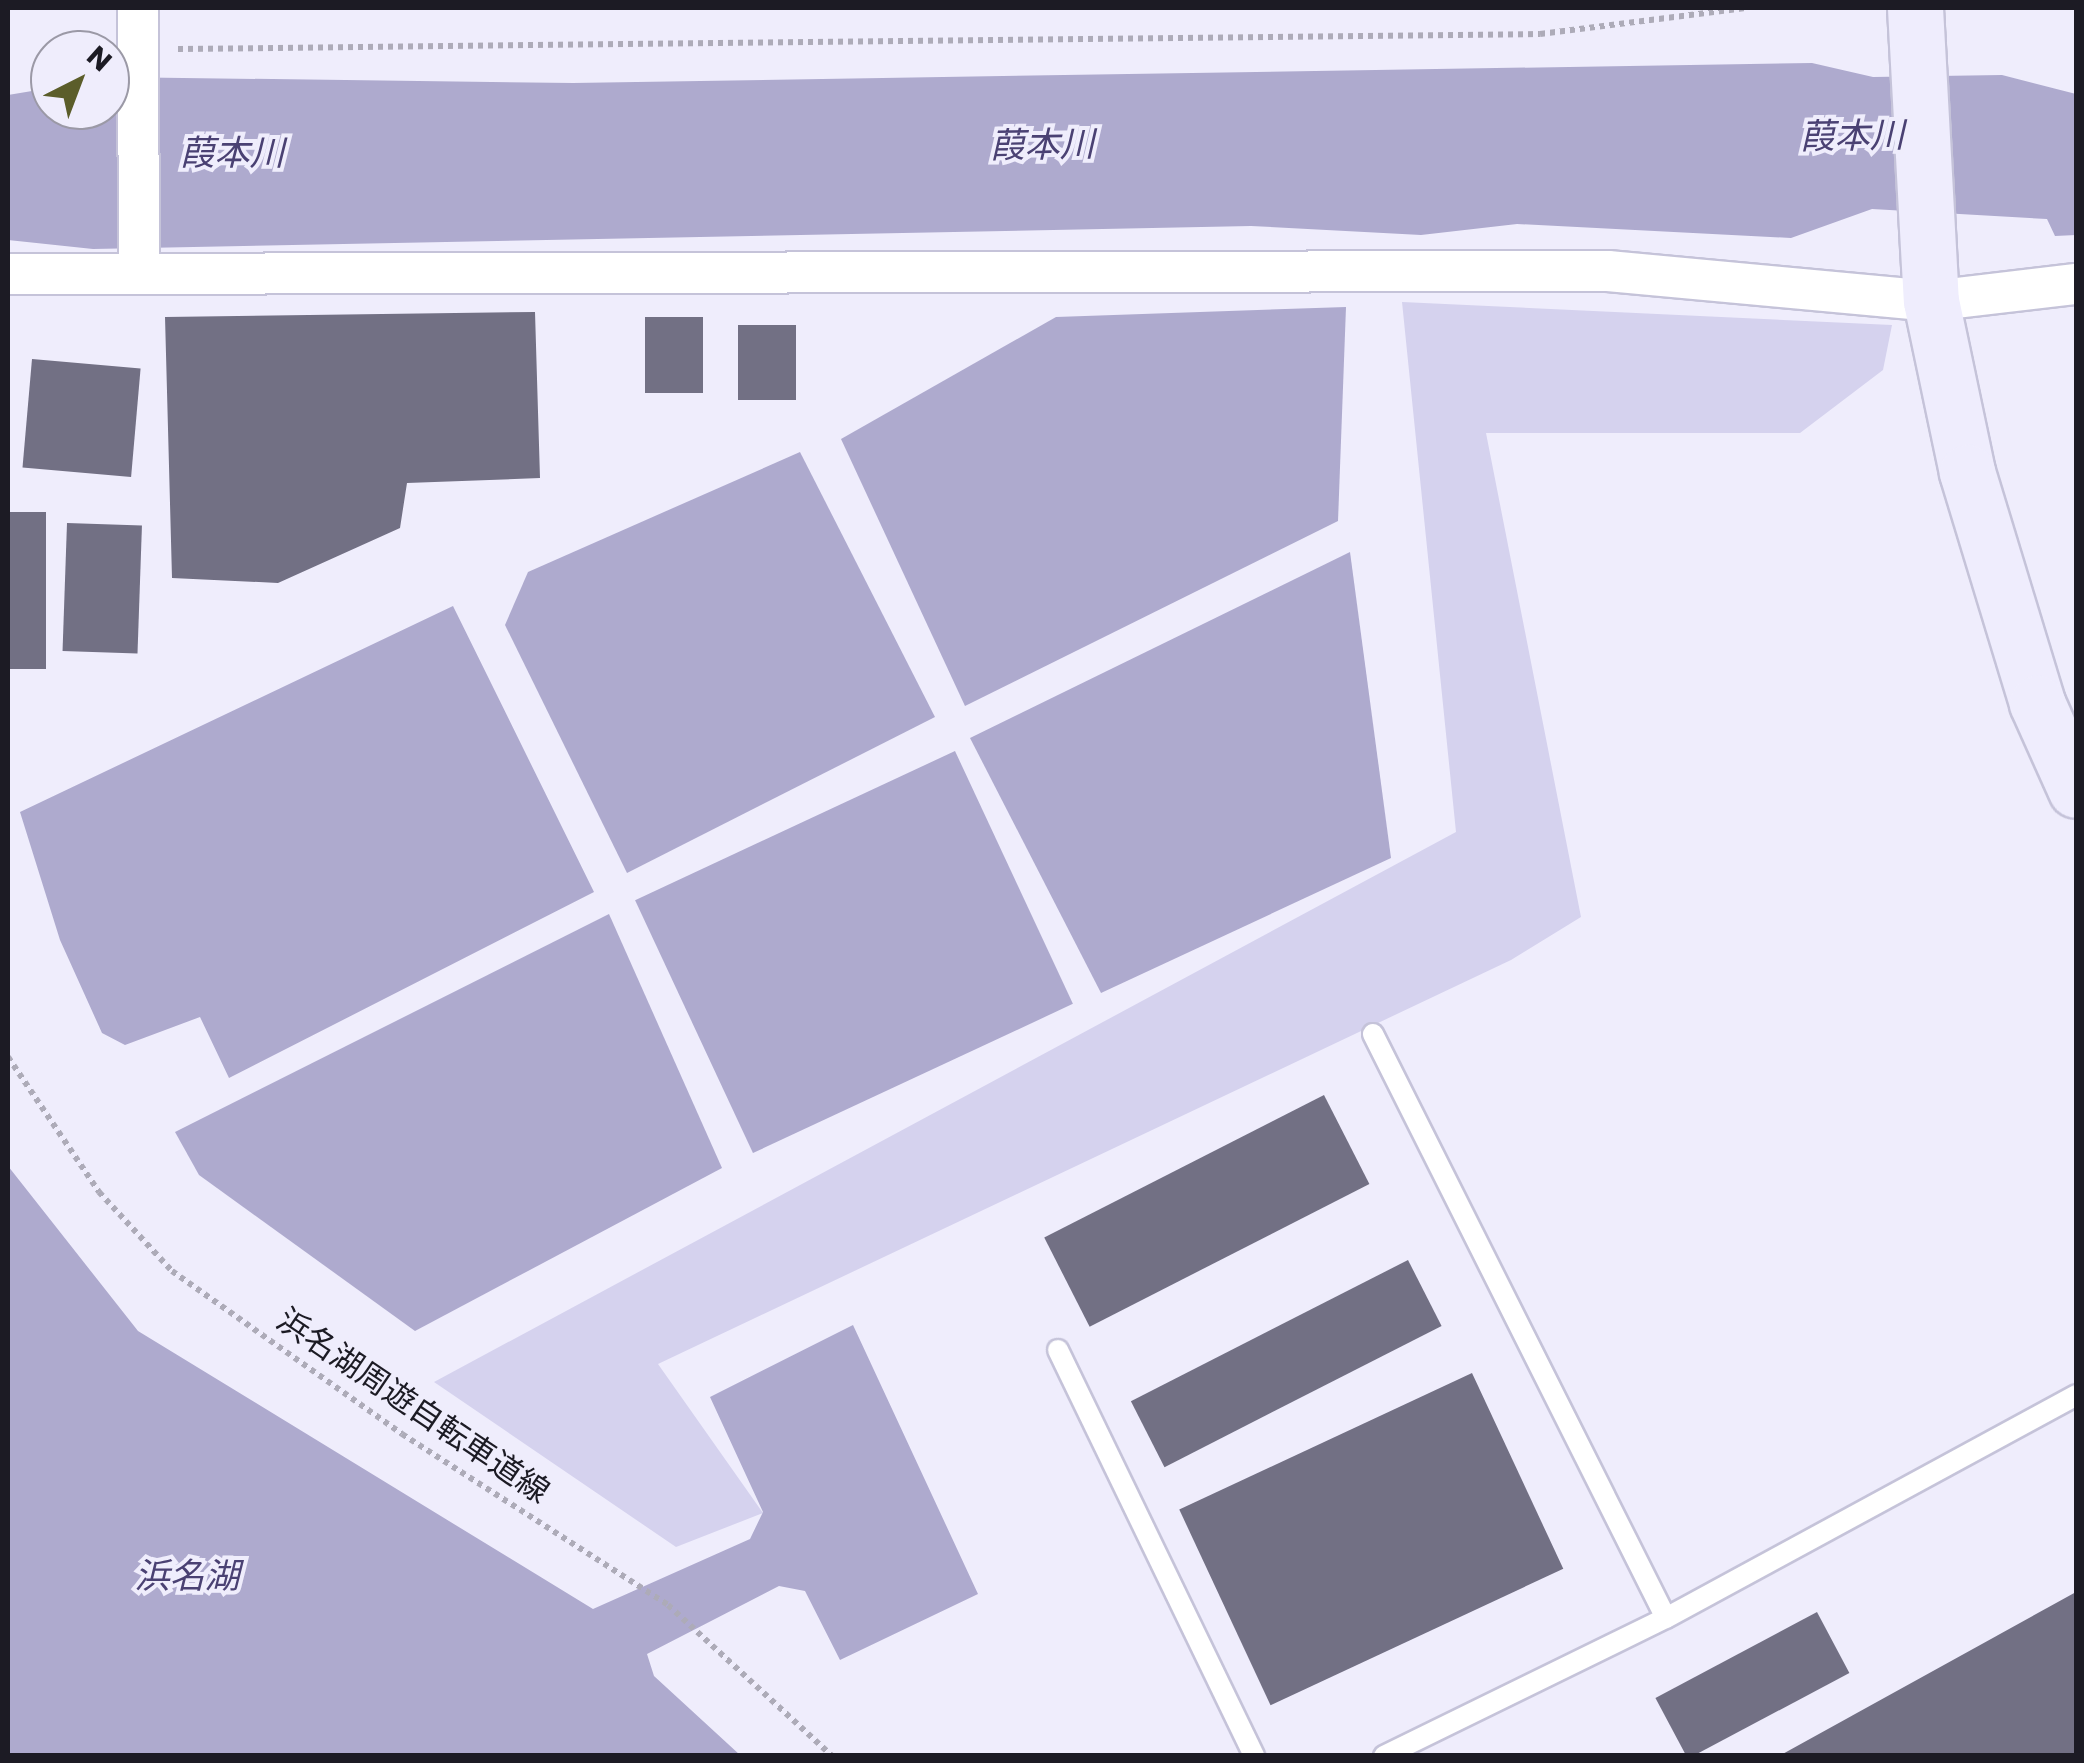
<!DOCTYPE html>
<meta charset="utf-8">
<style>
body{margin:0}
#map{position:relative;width:2084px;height:1763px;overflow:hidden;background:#efedfc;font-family:Poppins,"Noto Sans JP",sans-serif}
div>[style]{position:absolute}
.green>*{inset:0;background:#d5d2ee}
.water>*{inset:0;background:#aeaace;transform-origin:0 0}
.building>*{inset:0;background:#727084;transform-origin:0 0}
.path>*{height:6px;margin-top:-3px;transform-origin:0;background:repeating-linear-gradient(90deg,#adabb8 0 5px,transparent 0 10px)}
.roads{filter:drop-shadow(2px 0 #c5c3d9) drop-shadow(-2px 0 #c5c3d9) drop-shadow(0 2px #c5c3d9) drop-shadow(0 -2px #c5c3d9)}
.lane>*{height:20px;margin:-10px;padding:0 10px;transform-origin:10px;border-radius:10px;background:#fff}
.street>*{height:40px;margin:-20px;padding:0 20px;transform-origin:20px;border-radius:20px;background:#fff}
.secondary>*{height:55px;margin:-27.5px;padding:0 27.5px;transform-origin:27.5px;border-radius:27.5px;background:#efedfd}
span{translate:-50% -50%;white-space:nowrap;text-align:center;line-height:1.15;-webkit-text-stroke:8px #efedfc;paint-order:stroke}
.street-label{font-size:32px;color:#1c1b24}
.water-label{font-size:35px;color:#4a4173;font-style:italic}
.frame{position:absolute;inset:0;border:10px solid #1c1b24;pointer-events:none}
.north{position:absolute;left:30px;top:30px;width:100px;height:100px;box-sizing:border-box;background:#efedfc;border:2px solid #9b99a6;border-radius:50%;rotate:42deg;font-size:28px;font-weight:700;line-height:40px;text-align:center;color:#1c1b24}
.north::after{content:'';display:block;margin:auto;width:35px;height:45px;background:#5b5d2a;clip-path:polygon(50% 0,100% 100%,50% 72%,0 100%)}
</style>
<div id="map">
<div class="green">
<i style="clip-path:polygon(1402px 302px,1892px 325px,1883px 370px,1800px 433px,1486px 433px,1581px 917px,1511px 960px,658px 1364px,763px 1513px,676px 1547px,434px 1382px,1456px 832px)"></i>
</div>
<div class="water">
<i style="clip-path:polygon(1812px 63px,1873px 77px,2002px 75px,2076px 94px,2076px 235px,2055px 236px,2047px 219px,1872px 209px,1791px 238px,1517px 224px,1421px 235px,1251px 226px,93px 249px,8px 240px,8px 95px,50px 88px,50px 110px,110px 110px,110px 77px,573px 83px)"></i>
<i style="clip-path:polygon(1346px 307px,1338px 521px,965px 706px,841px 439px,1056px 317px)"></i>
<i style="clip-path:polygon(800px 452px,935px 717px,627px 873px,505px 625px,528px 572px)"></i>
<i style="clip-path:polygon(1350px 552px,1391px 858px,1101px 993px,970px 738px)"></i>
<i style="clip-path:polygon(453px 606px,594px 892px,229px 1078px,200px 1017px,125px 1045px,102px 1033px,60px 940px,20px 812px)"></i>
<i style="left:955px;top:751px;width:279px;height:353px;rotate:65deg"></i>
<i style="clip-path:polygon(609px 914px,722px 1168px,415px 1331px,199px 1175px,175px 1132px)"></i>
<i style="clip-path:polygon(8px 1166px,138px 1331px,593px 1609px,750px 1539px,763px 1512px,710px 1397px,853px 1325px,978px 1594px,840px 1660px,805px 1591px,779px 1586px,647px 1654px,654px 1676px,740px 1755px,8px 1755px)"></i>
</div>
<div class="building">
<i style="clip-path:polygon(535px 312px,540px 478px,407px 483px,400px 528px,278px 583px,172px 578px,165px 317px)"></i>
<i style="left:645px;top:317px;width:58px;height:76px"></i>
<i style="left:738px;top:325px;width:58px;height:75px"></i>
<i style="left:32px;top:359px;width:109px;height:109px;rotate:5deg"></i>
<i style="left:8px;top:512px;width:38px;height:157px"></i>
<i style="left:67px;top:523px;width:75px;height:128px;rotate:2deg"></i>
<i style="left:1324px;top:1095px;width:100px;height:314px;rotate:63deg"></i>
<i style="left:1408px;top:1260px;width:74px;height:311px;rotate:63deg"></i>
<i style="left:1472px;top:1373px;width:216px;height:323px;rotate:65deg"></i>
<i style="clip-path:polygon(2076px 1592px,2076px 1756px,1779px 1756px)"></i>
<i style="left:1817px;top:1612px;width:69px;height:183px;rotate:62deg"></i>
</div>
<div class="path">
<i style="left:178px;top:49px;width:1362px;rotate:-0.63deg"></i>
<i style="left:1540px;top:34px;width:207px;rotate:-7.2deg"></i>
<i style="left:8px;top:1057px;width:163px;rotate:56deg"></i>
<i style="left:99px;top:1192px;width:108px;rotate:47.3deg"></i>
<i style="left:172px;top:1271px;width:282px;rotate:35.3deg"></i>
<i style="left:402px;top:1434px;width:316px;rotate:32.7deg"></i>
<i style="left:668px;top:1605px;width:223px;rotate:42.6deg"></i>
</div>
<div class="roads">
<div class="lane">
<i style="left:1373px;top:1034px;width:653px;rotate:63.36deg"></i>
<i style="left:1058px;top:1350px;width:451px;rotate:64.2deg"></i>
<i style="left:1384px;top:1756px;width:314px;rotate:-26.1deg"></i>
<i style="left:1666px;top:1618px;width:467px;rotate:-28.5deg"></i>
</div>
<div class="street">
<i style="left:138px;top:8px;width:264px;rotate:89.8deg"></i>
<i style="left:8px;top:274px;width:1600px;rotate:-0.11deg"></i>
<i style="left:1608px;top:271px;width:324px;rotate:5.3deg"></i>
<i style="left:1931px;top:301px;width:146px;rotate:-6.7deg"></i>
</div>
<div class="secondary">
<i style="left:1915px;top:8px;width:293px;rotate:86.9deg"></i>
<i style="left:1931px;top:301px;width:175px;rotate:78.1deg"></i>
<i style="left:1967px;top:472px;width:241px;rotate:73.1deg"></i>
<i style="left:2037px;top:703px;width:95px;rotate:65.9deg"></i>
</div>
</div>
<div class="street-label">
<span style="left:413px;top:1406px;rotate:34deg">浜名湖周遊自転車道線</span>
</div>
<div class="water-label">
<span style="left:1852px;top:136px;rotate:-1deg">葭本川</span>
<span style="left:1042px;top:145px;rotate:-1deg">葭本川</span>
<span style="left:232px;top:153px">葭本川</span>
<span style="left:187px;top:1576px">浜名湖</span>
</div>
<div class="frame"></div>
<div class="north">N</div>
</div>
